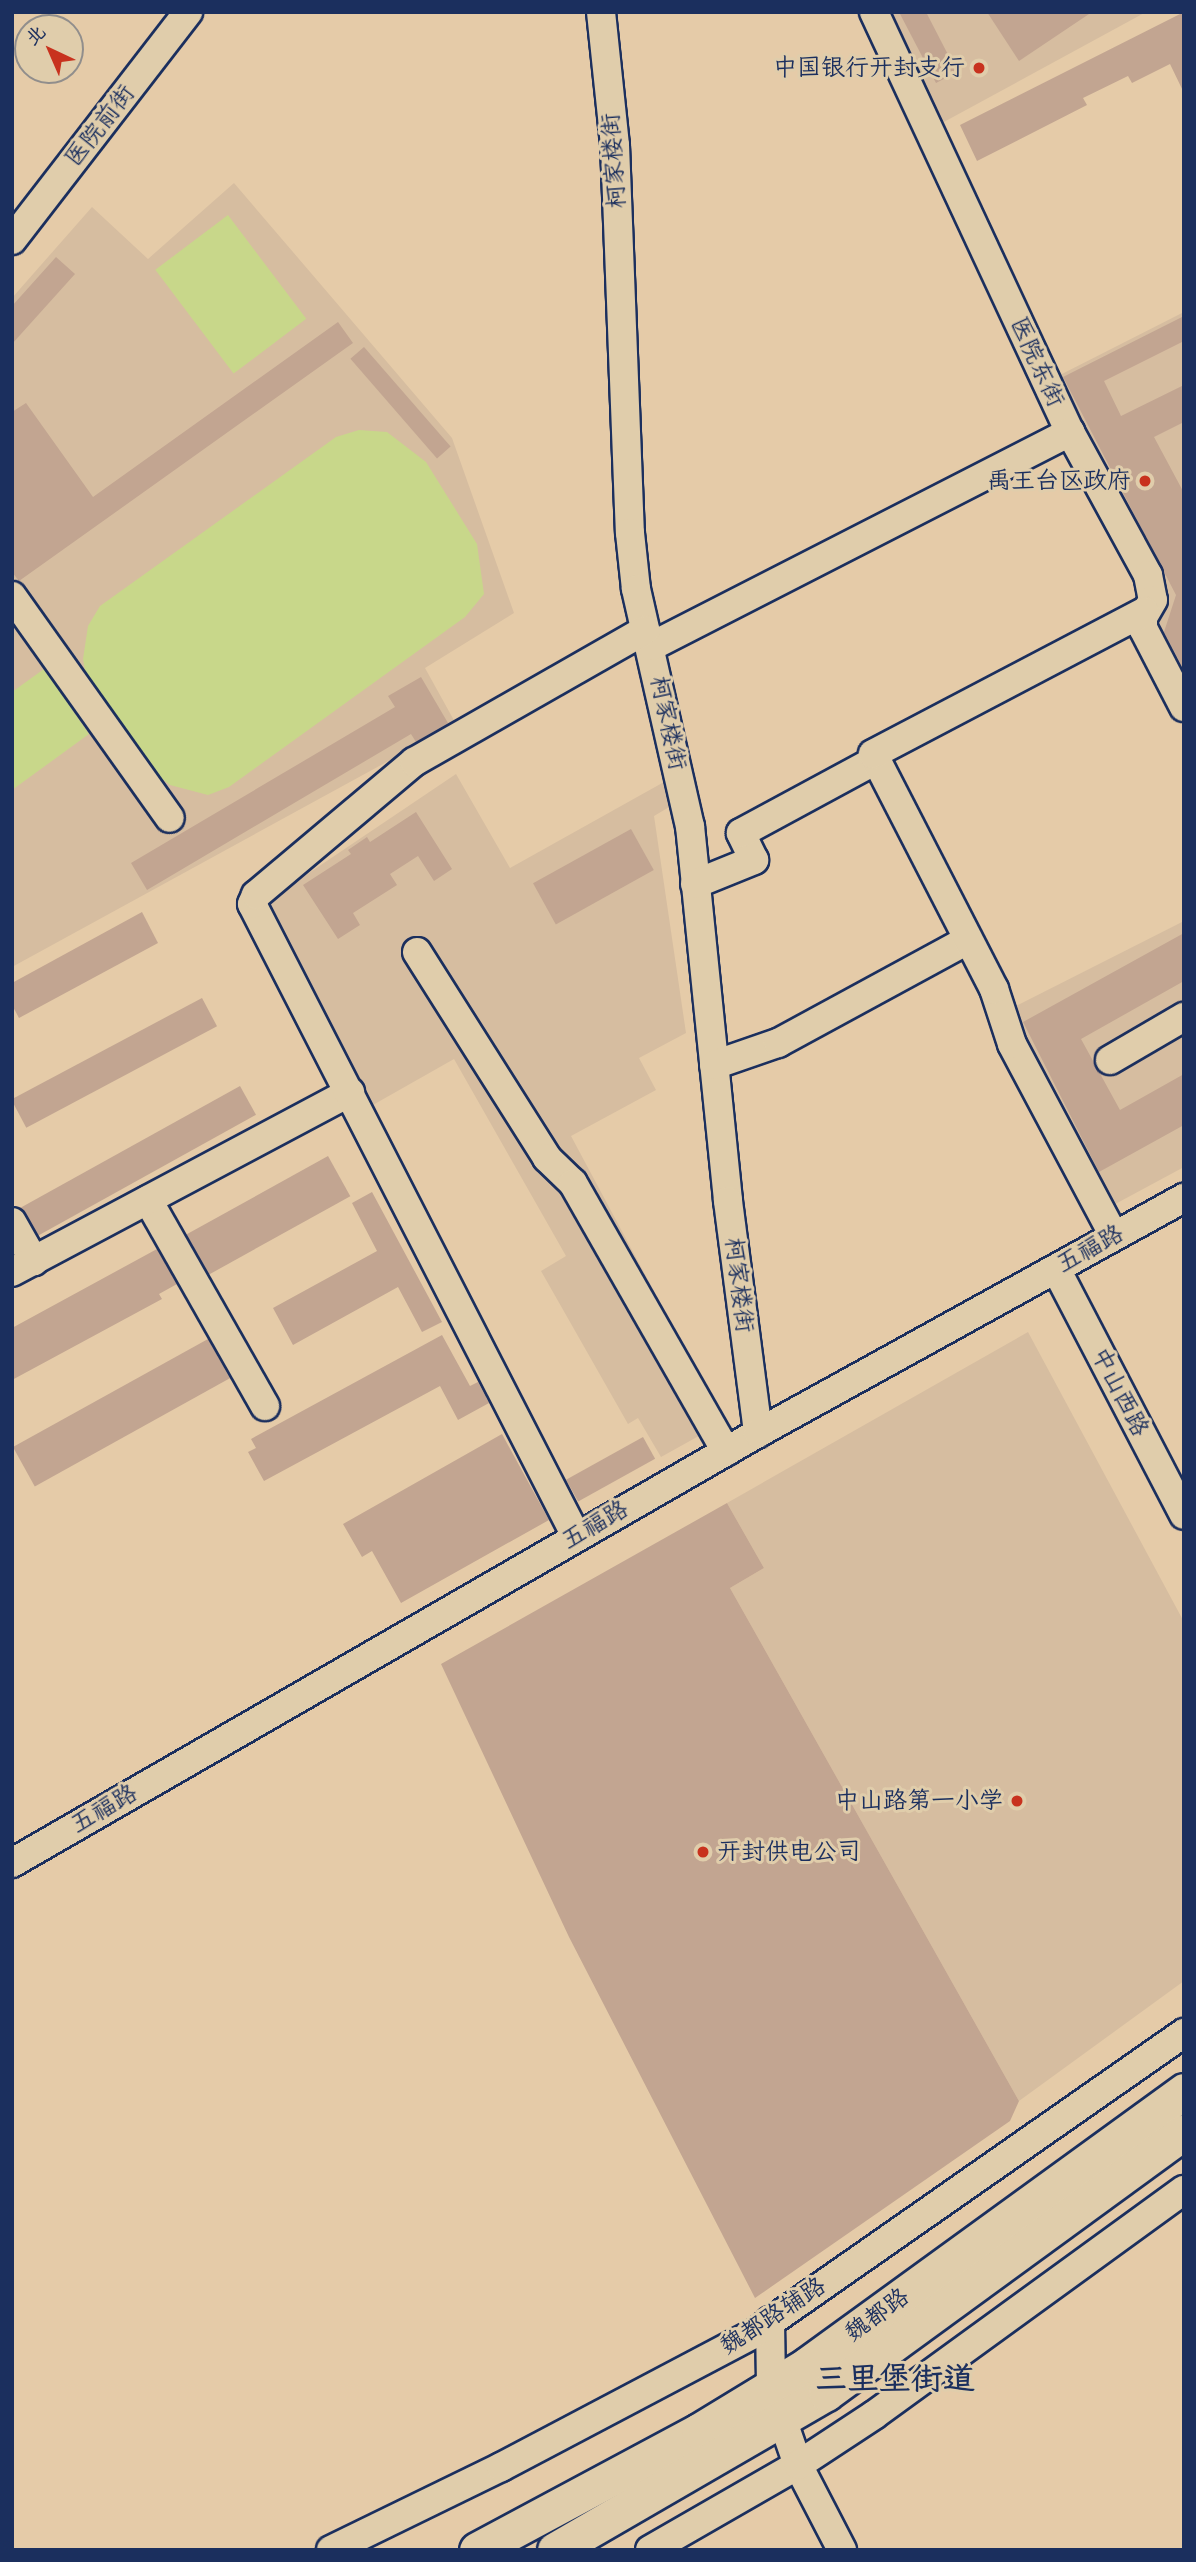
<!DOCTYPE html>
<meta charset="utf-8">
<style>
body{margin:0}
#map{position:relative;width:1196px;height:2562px;overflow:hidden;background:#e5cba8;font-family:"Shantell Sans","LXGW WenKai TC",sans-serif}
div>[style]{position:absolute}
.built>*{inset:0;background:#d6bda0}
.green>*{inset:0;background:#c8d78a;transform-origin:0 0}
.building>*{inset:0;background:#c2a591;transform-origin:0 0}
.roads{filter:drop-shadow(2px 0 #1b2f5e) drop-shadow(-2px 0 #1b2f5e) drop-shadow(0 2px #1b2f5e) drop-shadow(0 -2px #1b2f5e)}
.minor>*{height:28px;margin:-14px;padding:0 14px;transform-origin:14px;border-radius:14px;background:#e0cdab}
.major>*{height:35px;margin:-17.5px;padding:0 17.5px;transform-origin:17.5px;border-radius:17.5px;background:#e0cdab}
.dots>*{width:19px;height:19px;translate:-50% -50%;box-sizing:border-box;border:4px solid #e0cdab;border-radius:50%}
span{translate:-50% -50%;white-space:nowrap;text-align:center;line-height:1.15;-webkit-text-stroke:6px #e0cdab;paint-order:stroke}
.poi-label{font-size:24px;color:#1b2f5e}
.right{translate:-100% -50%;text-align:right}
.left{translate:0 -50%;text-align:left}
.street-label{font-size:24px;color:#1b2f5e}
.district-label{font-size:32px;color:#1b2f5e;font-weight:700}
.frame{position:absolute;inset:0;border:14px solid #1b2f5e;pointer-events:none}
.north{position:absolute;left:14px;top:14px;width:70px;height:70px;box-sizing:border-box;background:#e0cdab;border:2px solid #918e8c;border-radius:50%;rotate:316deg;font-size:19px;font-weight:700;line-height:28px;text-align:center;color:#1b2f5e}
.north::after{content:'';display:block;margin:auto;width:24px;height:32px;background:#c8321e;clip-path:polygon(50% 0,100% 100%,50% 72%,0 100%)}
</style>
<div id="map">
<div class="built">
<i style="clip-path:polygon(887px 12px,1146px 12px,942px 123px)"></i>
<i style="clip-path:polygon(234px 183px,452px 438px,514px 613px,425px 668px,456px 724px,12px 967px,12px 611px,30px 599px,12px 575px,12px 298px,92px 207px,148px 259px)"></i>
<i style="clip-path:polygon(1184px 312px,1184px 697px,1153px 640px,1163px 594px,1054px 378px)"></i>
<i style="clip-path:polygon(456px 774px,510px 868px,664px 782px,676px 803px,654px 816px,686px 1033px,639px 1058px,656px 1090px,571px 1136px,724px 1422px,661px 1457px,638px 1418px,628px 1424px,541px 1271px,566px 1256px,454px 1059px,364px 1110px,260px 906px)"></i>
<i style="clip-path:polygon(1184px 921px,1184px 1167px,1106px 1209px,1006px 1011px)"></i>
<i style="clip-path:polygon(1028px 1332px,1184px 1622px,1184px 1981px,1019px 2101px,730px 1588px,764px 1568px,727px 1503px)"></i>
</div>
<div class="green">
<i style="left:228px;top:215px;width:130px;height:91px;rotate:53deg"></i>
<i style="clip-path:polygon(359px 430px,387px 432px,426px 462px,477px 544px,484px 594px,465px 617px,229px 787px,208px 795px,170px 785px,157px 775px,87px 682px,83px 659px,88px 626px,100px 606px,336px 437px)"></i>
<i style="clip-path:polygon(44px 669px,89px 734px,12px 790px,12px 692px)"></i>
</div>
<div class="building">
<i style="clip-path:polygon(899px 12px,926px 12px,957px 72px,936px 83px)"></i>
<i style="clip-path:polygon(987px 12px,1092px 12px,1019px 61px)"></i>
<i style="clip-path:polygon(1184px 12px,1184px 93px,1170px 64px,1132px 83px,1128px 76px,1083px 98px,1087px 105px,977px 161px,960px 125px)"></i>
<i style="clip-path:polygon(56px 257px,75px 274px,12px 344px,12px 306px)"></i>
<i style="clip-path:polygon(1184px 316px,1184px 341px,1104px 381px,1121px 416px,1184px 385px,1184px 422px,1154px 437px,1184px 493px,1184px 670px,1164px 632px,1176px 595px,1063px 377px)"></i>
<i style="clip-path:polygon(338px 322px,353px 343px,19px 581px,12px 572px,12px 412px,26px 403px,93px 497px)"></i>
<i style="left:364px;top:347px;width:132px;height:18px;rotate:49deg"></i>
<i style="clip-path:polygon(421px 677px,448px 723px,416px 742px,411px 734px,147px 890px,131px 863px,395px 707px,388px 696px)"></i>
<i style="clip-path:polygon(416px 812px,452px 869px,434px 881px,418px 856px,390px 874px,397px 885px,353px 913px,360px 925px,338px 939px,303px 885px,351px 854px,348px 850px,367px 837px,370px 842px)"></i>
<i style="left:631px;top:829px;width:47px;height:112px;rotate:61deg"></i>
<i style="clip-path:polygon(142px 912px,158px 943px,19px 1018px,12px 1005px,12px 983px)"></i>
<i style="clip-path:polygon(1184px 933px,1184px 981px,1081px 1039px,1120px 1110px,1184px 1074px,1184px 1125px,1099px 1172px,1023px 1022px)"></i>
<i style="left:202px;top:998px;width:32px;height:216px;rotate:62deg"></i>
<i style="left:240px;top:1086px;width:33px;height:253px;rotate:61deg"></i>
<i style="left:328px;top:1156px;width:46px;height:162px;rotate:61deg"></i>
<i style="clip-path:polygon(372px 1192px,442px 1322px,422px 1332px,398px 1287px,293px 1345px,273px 1308px,377px 1251px,352px 1203px)"></i>
<i style="clip-path:polygon(157px 1249px,177px 1284px,159px 1294px,162px 1299px,12px 1380px,12px 1328px)"></i>
<i style="clip-path:polygon(442px 1335px,470px 1386px,478px 1382px,489px 1403px,458px 1420px,440px 1386px,264px 1481px,248px 1452px,256px 1448px,251px 1439px)"></i>
<i style="left:208px;top:1339px;width:45px;height:223px;rotate:61deg"></i>
<i style="clip-path:polygon(502px 1434px,549px 1520px,401px 1603px,372px 1551px,362px 1557px,343px 1524px)"></i>
<i style="left:643px;top:1437px;width:25px;height:88px;rotate:61deg"></i>
<i style="clip-path:polygon(727px 1503px,764px 1568px,730px 1588px,1019px 2101px,1010px 2121px,755px 2298px,569px 1937px,441px 1664px)"></i>
</div>
<div class="roads">
<div class="minor">
<i style="left:601px;top:12px;width:134px;rotate:84deg"></i>
<i style="left:615px;top:145px;width:388px;rotate:87.8deg"></i>
<i style="left:630px;top:533px;width:56px;rotate:83.9deg"></i>
<i style="left:636px;top:589px;width:243px;rotate:77.2deg"></i>
<i style="left:690px;top:826px;width:377px;rotate:84.2deg"></i>
<i style="left:728px;top:1201px;width:234px;rotate:82.6deg"></i>
<i style="left:874px;top:12px;width:463px;rotate:65deg"></i>
<i style="left:1070px;top:432px;width:163px;rotate:61.4deg"></i>
<i style="left:1148px;top:575px;width:25px;rotate:79deg"></i>
<i style="left:1153px;top:600px;width:20px;rotate:120deg"></i>
<i style="left:1143px;top:617px;width:11px;rotate:90deg"></i>
<i style="left:1143px;top:628px;width:89px;rotate:62.6deg"></i>
<i style="left:12px;top:240px;width:288px;rotate:-52.3deg"></i>
<i style="left:12px;top:596px;width:272px;rotate:54.6deg"></i>
<i style="left:652px;top:646px;width:470px;rotate:-27.1deg"></i>
<i style="left:695px;top:884px;width:64px;rotate:-22.1deg"></i>
<i style="left:754px;top:860px;width:30px;rotate:-116deg"></i>
<i style="left:741px;top:833px;width:151px;rotate:-28.4deg"></i>
<i style="left:417px;top:952px;width:244px;rotate:57.7deg"></i>
<i style="left:547px;top:1158px;width:36px;rotate:44deg"></i>
<i style="left:573px;top:1183px;width:309px;rotate:60.3deg"></i>
<i style="left:1110px;top:1060px;width:86px;rotate:-30.2deg"></i>
<i style="left:714px;top:1065px;width:68px;rotate:-19deg"></i>
<i style="left:778px;top:1043px;width:216px;rotate:-28.5deg"></i>
<i style="left:148px;top:1200px;width:237px;rotate:60.4deg"></i>
<i style="left:12px;top:1222px;width:45px;rotate:60.6deg"></i>
<i style="left:1114px;top:1236px;width:217px;rotate:-118deg"></i>
<i style="left:1012px;top:1044px;width:58px;rotate:-108.1deg"></i>
<i style="left:994px;top:989px;width:264px;rotate:-117.2deg"></i>
<i style="left:873px;top:754px;width:307px;rotate:-27.7deg"></i>
<i style="left:1056px;top:1269px;width:277px;rotate:62.5deg"></i>
<i style="left:12px;top:1272px;width:383px;rotate:-28deg"></i>
<i style="left:576px;top:1536px;width:710px;rotate:-117.14deg"></i>
<i style="left:252px;top:904px;width:10px;rotate:-66deg"></i>
<i style="left:256px;top:895px;width:207px;rotate:-40.1deg"></i>
<i style="left:414px;top:762px;width:266px;rotate:-29.7deg"></i>
<i style="left:12px;top:1863px;width:861px;rotate:-29.96deg"></i>
<i style="left:758px;top:1433px;width:487px;rotate:-28.9deg"></i>
<i style="left:770px;top:2321px;width:66px;rotate:89.1deg"></i>
<i style="left:771px;top:2387px;width:83px;rotate:70.9deg"></i>
<i style="left:798px;top:2465px;width:96px;rotate:62.6deg"></i>
<i style="left:331px;top:2550px;width:189px;rotate:-26deg"></i>
<i style="left:501px;top:2467px;width:285px;rotate:-27.8deg"></i>
<i style="left:753px;top:2334px;width:526px;rotate:-34.93deg"></i>
<i style="left:650px;top:2550px;width:171px;rotate:-29.9deg"></i>
<i style="left:798px;top:2465px;width:91px;rotate:-33.3deg"></i>
<i style="left:874px;top:2415px;width:383px;rotate:-36deg"></i>
</div>
<div class="major">
<i style="left:477px;top:2550px;width:252px;rotate:-28.2deg"></i>
<i style="left:699px;top:2431px;width:127px;rotate:-31.4deg"></i>
<i style="left:807px;top:2365px;width:466px;rotate:-36deg"></i>
<i style="left:555px;top:2550px;width:313px;rotate:-30.1deg"></i>
<i style="left:826px;top:2393px;width:443px;rotate:-36.1deg"></i>
</div>
</div>
<div class="dots">
<i style="left:979px;top:68px;background:#c8321e"></i>
<i style="left:1145px;top:481px;background:#c8321e"></i>
<i style="left:1017px;top:1801px;background:#c8321e"></i>
<i style="left:703px;top:1852px;background:#c8321e"></i>
</div>
<div class="poi-label">
<span class="right" style="left:965px;top:68px">中国银行开封支行</span>
<span class="right" style="left:1131px;top:481px">禹王台区政府</span>
<span class="right" style="left:1003px;top:1801px">中山路第一小学</span>
<span class="left" style="left:717px;top:1852px">开封供电公司</span>
</div>
<div class="street-label">
<span style="left:100px;top:126px;rotate:-52deg">医院前街</span>
<span style="left:614px;top:161px;rotate:-94deg">柯家楼街</span>
<span style="left:1037px;top:362px;rotate:65deg">医院东街</span>
<span style="left:668px;top:723px;rotate:78deg">柯家楼街</span>
<span style="left:1090px;top:1249px;rotate:-29deg">五福路</span>
<span style="left:739px;top:1285px;rotate:83deg">柯家楼街</span>
<span style="left:1120px;top:1392px;rotate:63deg">中山西路</span>
<span style="left:595px;top:1525px;rotate:-30deg">五福路</span>
<span style="left:104px;top:1809px;rotate:-30deg">五福路</span>
<span style="left:877px;top:2315px;rotate:-36deg">魏都路</span>
<span style="left:773px;top:2316px;rotate:-33deg">魏都路辅路</span>
</div>
<div class="district-label">
<span style="left:895px;top:2378px">三里堡街道</span>
</div>
<div class="frame"></div>
<div class="north">北</div>
</div>
